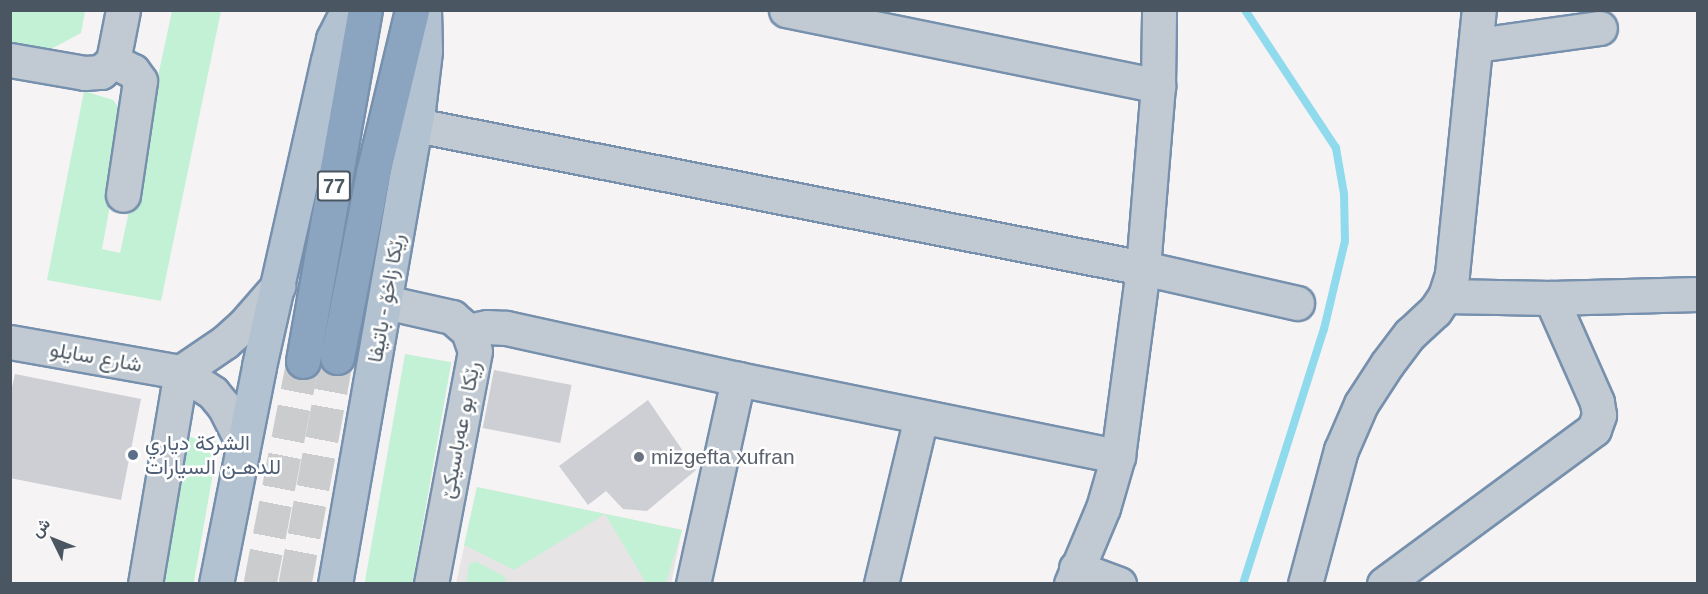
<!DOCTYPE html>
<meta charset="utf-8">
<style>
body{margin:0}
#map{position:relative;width:1708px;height:594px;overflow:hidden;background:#f5f3f3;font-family:Helvetica,Vazirmatn,sans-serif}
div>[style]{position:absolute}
.education>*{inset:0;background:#e6e4e5}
.green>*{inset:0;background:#c3f1d5;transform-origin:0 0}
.stream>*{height:8px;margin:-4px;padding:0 4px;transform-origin:4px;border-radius:4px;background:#90daee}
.building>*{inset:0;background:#cdcfd5;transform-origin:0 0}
.highway-tunnel>*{height:33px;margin-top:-16.5px;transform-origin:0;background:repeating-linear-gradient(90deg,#caccce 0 33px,transparent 0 49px)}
.roads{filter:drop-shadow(2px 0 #7690ad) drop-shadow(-2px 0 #7690ad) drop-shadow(0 2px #7690ad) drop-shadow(0 -2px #7690ad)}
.minor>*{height:33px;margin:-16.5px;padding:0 16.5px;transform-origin:16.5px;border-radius:16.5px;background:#c1cad2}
.major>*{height:33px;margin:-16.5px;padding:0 16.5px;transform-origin:16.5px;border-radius:16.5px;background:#b3c2d1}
.highway>*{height:33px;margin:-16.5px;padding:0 16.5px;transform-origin:16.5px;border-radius:16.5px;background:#8ba5c1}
.dots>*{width:16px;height:16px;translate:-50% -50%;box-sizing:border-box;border:3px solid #fff;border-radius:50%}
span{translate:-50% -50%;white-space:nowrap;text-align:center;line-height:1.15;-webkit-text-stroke:5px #fff;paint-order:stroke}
.shield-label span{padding:2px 4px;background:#fff;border:2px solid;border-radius:4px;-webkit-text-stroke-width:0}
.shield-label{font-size:20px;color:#4a5661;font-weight:700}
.street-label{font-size:21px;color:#4a5661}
.service-label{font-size:21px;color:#4e5e75}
.left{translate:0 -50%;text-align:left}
.worship-label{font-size:21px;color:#5b616d}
.frame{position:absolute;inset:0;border:12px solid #4a5661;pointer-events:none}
.north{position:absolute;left:24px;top:510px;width:60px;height:60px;-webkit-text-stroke:4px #fff;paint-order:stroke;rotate:313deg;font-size:16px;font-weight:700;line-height:24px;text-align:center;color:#4a5661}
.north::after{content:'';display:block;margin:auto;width:21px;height:27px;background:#4a5661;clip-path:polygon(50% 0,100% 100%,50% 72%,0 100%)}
</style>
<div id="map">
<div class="education">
<i style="clip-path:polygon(477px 487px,682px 530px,671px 583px,456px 584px)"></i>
</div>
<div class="green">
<i style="clip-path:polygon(10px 11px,11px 10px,85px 11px,81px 33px,49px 50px,11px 42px)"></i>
<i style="clip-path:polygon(172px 11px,221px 11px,161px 301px,47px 280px,84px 91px,113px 100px,126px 117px,102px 249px,120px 253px)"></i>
<i style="left:405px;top:354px;width:47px;height:234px;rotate:10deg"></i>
<i style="left:183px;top:436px;width:36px;height:150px;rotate:10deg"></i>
<i style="clip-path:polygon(477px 487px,682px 530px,666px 583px,646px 583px,605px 514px,514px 570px,464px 545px)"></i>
<i style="clip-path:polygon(475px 561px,504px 576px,507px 583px,466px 583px,469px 565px)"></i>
</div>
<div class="stream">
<i style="left:1243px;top:584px;width:268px;rotate:-72.4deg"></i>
<i style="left:1324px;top:329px;width:90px;rotate:-76.6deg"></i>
<i style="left:1345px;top:241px;width:47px;rotate:-91.2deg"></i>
<i style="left:1344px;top:194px;width:47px;rotate:-99.9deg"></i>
<i style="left:1336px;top:148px;width:165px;rotate:-123.4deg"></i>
</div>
<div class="building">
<i style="left:494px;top:370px;width:79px;height:59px;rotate:11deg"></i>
<i style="clip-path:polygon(15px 374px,141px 399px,121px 500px,10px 478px,10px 396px)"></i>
<i style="clip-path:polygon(648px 400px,696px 470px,647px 511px,623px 509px,606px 491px,588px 505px,559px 466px)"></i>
</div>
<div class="highway-tunnel">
<i style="left:260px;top:584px;width:227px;rotate:-79.1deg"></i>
<i style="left:295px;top:584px;width:231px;rotate:-79.5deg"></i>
</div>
<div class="roads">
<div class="minor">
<i style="left:786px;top:10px;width:380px;rotate:11.5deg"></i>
<i style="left:1477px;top:45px;width:124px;rotate:-7.9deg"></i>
<i style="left:10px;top:60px;width:76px;rotate:9.8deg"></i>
<i style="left:85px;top:73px;width:16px;rotate:-4deg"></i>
<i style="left:101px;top:72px;width:16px;rotate:-43deg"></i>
<i style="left:113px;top:61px;width:52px;rotate:-78.9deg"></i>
<i style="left:113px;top:61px;width:22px;rotate:27deg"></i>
<i style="left:133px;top:71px;width:12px;rotate:55deg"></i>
<i style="left:140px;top:81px;width:115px;rotate:98.5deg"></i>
<i style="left:416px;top:125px;width:741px;rotate:11.13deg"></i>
<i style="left:1143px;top:268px;width:158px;rotate:12.8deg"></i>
<i style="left:1445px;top:296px;width:106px;rotate:1.1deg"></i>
<i style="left:1551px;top:298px;width:147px;rotate:-1.6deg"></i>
<i style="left:385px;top:302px;width:69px;rotate:12.6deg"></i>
<i style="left:452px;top:317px;width:21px;rotate:41deg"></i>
<i style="left:468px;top:331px;width:21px;rotate:71deg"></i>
<i style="left:475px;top:351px;width:237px;rotate:100.7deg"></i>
<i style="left:468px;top:331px;width:19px;rotate:-12deg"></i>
<i style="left:487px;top:327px;width:19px;rotate:3deg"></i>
<i style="left:506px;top:328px;width:238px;rotate:12.4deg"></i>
<i style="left:738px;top:379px;width:388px;rotate:11.5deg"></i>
<i style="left:10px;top:342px;width:174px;rotate:10deg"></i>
<i style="left:181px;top:372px;width:38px;rotate:33deg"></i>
<i style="left:213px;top:393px;width:17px;rotate:50deg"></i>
<i style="left:224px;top:406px;width:34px;rotate:63deg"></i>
<i style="left:239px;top:436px;width:17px;rotate:80deg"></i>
<i style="left:181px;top:372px;width:53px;rotate:-34.3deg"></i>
<i style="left:225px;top:342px;width:25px;rotate:-42deg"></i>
<i style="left:244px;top:325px;width:52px;rotate:-48.9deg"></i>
<i style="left:1076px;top:568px;width:46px;rotate:20.4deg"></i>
<i style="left:145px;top:584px;width:215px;rotate:-80.4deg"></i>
<i style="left:693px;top:584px;width:210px;rotate:-77.6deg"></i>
<i style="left:881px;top:584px;width:172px;rotate:-76.5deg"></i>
<i style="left:1071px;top:584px;width:82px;rotate:-67.2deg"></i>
<i style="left:1103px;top:508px;width:54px;rotate:-73.9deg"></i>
<i style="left:1118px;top:456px;width:190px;rotate:-82.4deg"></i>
<i style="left:1143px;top:268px;width:183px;rotate:-85.3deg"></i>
<i style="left:1158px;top:86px;width:76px;rotate:-89.2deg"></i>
<i style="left:1305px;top:584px;width:139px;rotate:-75deg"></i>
<i style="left:1341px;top:450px;width:50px;rotate:-66.5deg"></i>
<i style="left:1361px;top:404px;width:48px;rotate:-57deg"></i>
<i style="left:1387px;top:364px;width:38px;rotate:-53deg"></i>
<i style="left:1410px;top:334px;width:34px;rotate:-43deg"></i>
<i style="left:1435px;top:311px;width:18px;rotate:-56deg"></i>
<i style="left:1445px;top:296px;width:23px;rotate:-72deg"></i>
<i style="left:1452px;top:274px;width:265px;rotate:-84.2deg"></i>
<i style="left:1384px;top:584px;width:261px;rotate:-36.4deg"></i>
<i style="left:1594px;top:429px;width:15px;rotate:-70deg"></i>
<i style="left:1599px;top:415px;width:13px;rotate:-99deg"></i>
<i style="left:1597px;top:402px;width:114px;rotate:-113.9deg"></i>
</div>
<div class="major">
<i style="left:216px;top:584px;width:222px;rotate:-78.8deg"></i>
<i style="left:259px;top:366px;width:313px;rotate:-77.3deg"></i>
<i style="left:328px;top:61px;width:23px;rotate:-77deg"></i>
<i style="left:333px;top:39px;width:33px;rotate:-63deg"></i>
<i style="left:335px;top:584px;width:481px;rotate:-80.1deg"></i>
<i style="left:418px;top:110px;width:59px;rotate:-83.2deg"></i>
<i style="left:425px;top:51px;width:41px;rotate:-91.4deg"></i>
</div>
<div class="highway">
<i style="left:337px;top:357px;width:187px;rotate:-78.9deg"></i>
<i style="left:373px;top:173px;width:168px;rotate:-76.5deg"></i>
<i style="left:303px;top:361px;width:356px;rotate:-80deg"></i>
</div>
</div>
<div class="dots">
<i style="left:133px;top:455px;background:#5c6f8a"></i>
<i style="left:639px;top:457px;background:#6b7280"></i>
</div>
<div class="shield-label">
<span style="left:334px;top:186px">77</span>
</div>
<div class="street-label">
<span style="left:386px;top:298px;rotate:-80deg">رێکا زاخۆ - باتیفا</span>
<span style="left:96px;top:357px;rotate:10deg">شارع سايلو</span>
<span style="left:460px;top:430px;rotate:-79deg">رێكا بو عه‌باسيكێ</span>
</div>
<div class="service-label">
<span class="left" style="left:145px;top:455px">الشركة دياري<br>للدهـن السيارات</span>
</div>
<div class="worship-label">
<span class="left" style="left:651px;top:457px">mizgefta xufran</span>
</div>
<div class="frame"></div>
<div class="north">ش</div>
</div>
